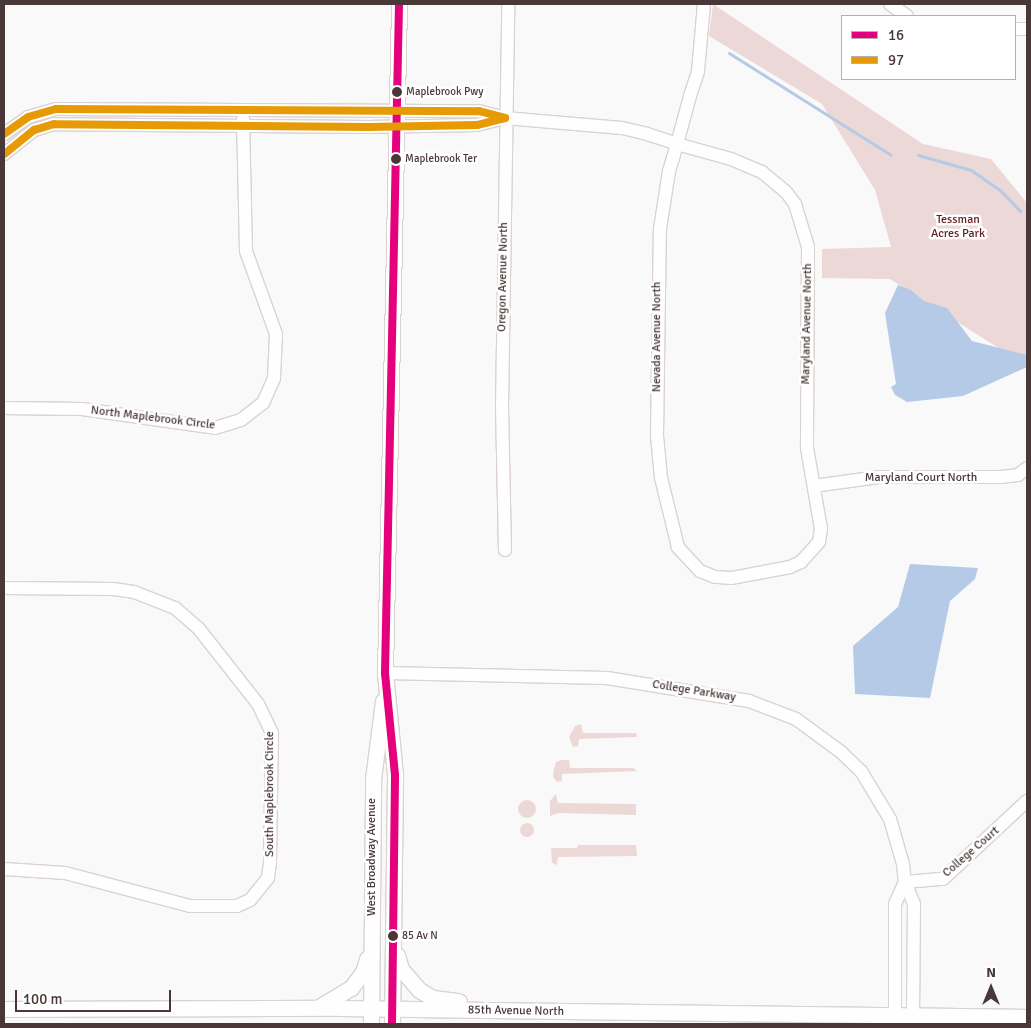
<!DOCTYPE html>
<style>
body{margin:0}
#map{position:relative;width:1031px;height:1028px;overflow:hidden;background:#f9f9f9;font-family:Signika,sans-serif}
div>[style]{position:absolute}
.green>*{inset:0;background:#ecd9d7}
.round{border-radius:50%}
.water>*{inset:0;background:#b4cae6}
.stream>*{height:3px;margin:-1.5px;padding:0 1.5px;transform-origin:1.5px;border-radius:1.5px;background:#b4cae6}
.roads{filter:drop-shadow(1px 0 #dbd2d2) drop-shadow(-1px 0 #dbd2d2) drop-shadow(0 1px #dbd2d2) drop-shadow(0 -1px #dbd2d2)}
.minor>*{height:12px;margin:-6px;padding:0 6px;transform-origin:6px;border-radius:6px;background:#fefefe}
.major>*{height:15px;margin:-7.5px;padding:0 7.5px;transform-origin:7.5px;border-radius:7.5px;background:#fefefe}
.bus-1>*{height:8px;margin:-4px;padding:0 4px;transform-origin:4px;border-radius:4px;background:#e5007d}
.bus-2>*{height:8px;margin:-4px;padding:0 4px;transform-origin:4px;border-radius:4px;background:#e69b06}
.dots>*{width:14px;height:14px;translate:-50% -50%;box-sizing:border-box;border:2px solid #fff;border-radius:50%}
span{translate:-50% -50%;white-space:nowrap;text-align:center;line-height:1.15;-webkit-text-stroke:5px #fff;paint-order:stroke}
.bus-label{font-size:11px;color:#493837}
.left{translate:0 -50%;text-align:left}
.park-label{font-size:12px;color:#642121}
.street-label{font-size:12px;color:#493837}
.frame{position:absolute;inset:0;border:5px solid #493837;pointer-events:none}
.legend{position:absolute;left:841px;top:15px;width:175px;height:65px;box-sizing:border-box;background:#fff;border:1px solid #b6afaf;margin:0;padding:6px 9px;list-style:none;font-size:15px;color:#493837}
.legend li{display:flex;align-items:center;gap:10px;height:25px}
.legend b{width:25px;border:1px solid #b6afaf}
.north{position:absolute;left:966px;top:963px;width:50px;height:50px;-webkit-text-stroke:4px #fff;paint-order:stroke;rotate:0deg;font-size:14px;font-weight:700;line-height:20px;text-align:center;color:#493837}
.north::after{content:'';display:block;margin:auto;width:18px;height:22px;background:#493837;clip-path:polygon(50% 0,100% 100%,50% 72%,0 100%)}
.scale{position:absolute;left:15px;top:990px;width:156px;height:22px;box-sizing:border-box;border:2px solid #493837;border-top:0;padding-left:6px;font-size:15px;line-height:18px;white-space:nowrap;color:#493837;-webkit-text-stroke:4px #fff;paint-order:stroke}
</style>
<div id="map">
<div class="green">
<i style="clip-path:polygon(713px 4px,923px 144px,991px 159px,1027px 203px,1027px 360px,1014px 358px,890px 279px,822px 278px,822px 249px,891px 247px,875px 190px,822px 104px,709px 36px)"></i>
<i style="clip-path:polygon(581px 724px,583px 733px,636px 733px,637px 737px,579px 739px,578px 746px,573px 747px,569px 737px,575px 726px)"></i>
<i style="clip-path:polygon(562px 760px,569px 760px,570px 768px,633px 768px,637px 771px,562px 774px,562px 781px,557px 782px,553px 777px,554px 769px,556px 762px)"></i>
<i style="clip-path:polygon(556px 794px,558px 803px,636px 804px,636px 815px,558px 813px,550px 816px,550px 801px)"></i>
<i class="round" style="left:518px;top:800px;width:18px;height:18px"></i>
<i class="round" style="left:520px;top:823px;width:14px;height:14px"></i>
<i style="clip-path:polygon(578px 845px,636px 845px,637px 856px,558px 857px,557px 865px,552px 863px,551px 848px,577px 848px)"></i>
</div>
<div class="water">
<i style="clip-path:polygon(898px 285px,911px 290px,924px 301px,947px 308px,972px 341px,1027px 355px,1027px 367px,963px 396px,907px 402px,895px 395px,891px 387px,896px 384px,885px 313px)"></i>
<i style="clip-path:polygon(910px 564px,978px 568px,975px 579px,950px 601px,930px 698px,855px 694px,853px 646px,898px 607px)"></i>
</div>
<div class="stream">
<i style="left:729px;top:53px;width:191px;rotate:32.2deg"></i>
<i style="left:918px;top:155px;width:55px;rotate:15.8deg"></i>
<i style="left:971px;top:170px;width:35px;rotate:35deg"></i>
<i style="left:1000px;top:190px;width:29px;rotate:46deg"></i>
</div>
<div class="roads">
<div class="minor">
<i style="left:890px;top:4px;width:21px;rotate:35deg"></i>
<i style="left:1015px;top:29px;width:12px"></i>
<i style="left:505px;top:118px;width:117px;rotate:4.9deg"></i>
<i style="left:622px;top:128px;width:26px;rotate:13deg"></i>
<i style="left:647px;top:134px;width:32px;rotate:18deg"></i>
<i style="left:677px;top:144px;width:56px;rotate:15.5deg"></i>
<i style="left:731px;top:159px;width:34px;rotate:23deg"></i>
<i style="left:762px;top:172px;width:31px;rotate:40deg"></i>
<i style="left:786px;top:192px;width:15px;rotate:53deg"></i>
<i style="left:795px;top:204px;width:45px;rotate:73.2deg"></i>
<i style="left:808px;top:247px;width:201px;rotate:90.3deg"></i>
<i style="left:807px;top:448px;width:82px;rotate:80.2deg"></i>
<i style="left:821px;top:529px;width:13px;rotate:99deg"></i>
<i style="left:819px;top:542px;width:27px;rotate:132deg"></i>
<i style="left:801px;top:562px;width:12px;rotate:156deg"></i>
<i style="left:790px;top:567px;width:60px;rotate:169.4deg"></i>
<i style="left:731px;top:578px;width:16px;rotate:-176deg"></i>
<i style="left:715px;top:577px;width:16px;rotate:-158deg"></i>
<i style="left:700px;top:571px;width:33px;rotate:-133deg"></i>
<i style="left:678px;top:547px;width:71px;rotate:-103.8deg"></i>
<i style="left:661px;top:478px;width:42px;rotate:-95.4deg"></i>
<i style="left:657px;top:436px;width:207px;rotate:-89.2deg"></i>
<i style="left:660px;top:229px;width:59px;rotate:-81.2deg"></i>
<i style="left:669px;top:171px;width:14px;rotate:-73deg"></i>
<i style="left:673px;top:158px;width:15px;rotate:-74deg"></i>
<i style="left:677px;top:144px;width:50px;rotate:-74.8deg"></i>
<i style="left:690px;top:96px;width:26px;rotate:-72deg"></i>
<i style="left:698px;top:71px;width:67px;rotate:-84.9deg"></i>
<i style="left:4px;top:134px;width:29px;rotate:-35deg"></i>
<i style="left:28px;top:117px;width:29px;rotate:-16deg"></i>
<i style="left:56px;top:109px;width:423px;rotate:0.3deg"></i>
<i style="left:479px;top:111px;width:27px;rotate:15deg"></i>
<i style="left:505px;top:118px;width:29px;rotate:166deg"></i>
<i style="left:477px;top:125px;width:108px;rotate:178.9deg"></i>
<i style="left:369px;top:127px;width:315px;rotate:-179.5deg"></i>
<i style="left:54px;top:124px;width:21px;rotate:163deg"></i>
<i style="left:34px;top:130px;width:38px;rotate:141deg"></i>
<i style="left:4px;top:408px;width:78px;rotate:0.7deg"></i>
<i style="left:82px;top:409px;width:134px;rotate:8.1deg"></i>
<i style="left:215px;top:428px;width:27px;rotate:-17deg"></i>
<i style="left:241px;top:420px;width:28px;rotate:-38deg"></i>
<i style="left:263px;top:403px;width:27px;rotate:-66deg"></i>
<i style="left:274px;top:378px;width:44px;rotate:-87.4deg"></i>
<i style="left:276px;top:334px;width:88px;rotate:-109.9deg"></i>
<i style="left:246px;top:251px;width:132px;rotate:-91.3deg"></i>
<i style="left:814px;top:486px;width:65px;rotate:-8deg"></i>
<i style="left:878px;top:477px;width:122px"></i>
<i style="left:1000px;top:477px;width:18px;rotate:-6deg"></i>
<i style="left:1018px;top:475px;width:11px;rotate:-38deg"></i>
<i style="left:505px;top:550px;width:143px;rotate:-91.2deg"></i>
<i style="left:502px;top:407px;width:403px;rotate:-89.1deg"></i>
<i style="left:4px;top:588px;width:109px;rotate:0.5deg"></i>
<i style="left:113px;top:589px;width:21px;rotate:8deg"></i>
<i style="left:134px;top:592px;width:44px;rotate:21.3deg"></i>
<i style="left:175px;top:608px;width:32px;rotate:41deg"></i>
<i style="left:199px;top:629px;width:95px;rotate:51.8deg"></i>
<i style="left:258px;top:704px;width:32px;rotate:64deg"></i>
<i style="left:272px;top:733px;width:130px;rotate:90.9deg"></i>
<i style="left:270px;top:863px;width:15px;rotate:98deg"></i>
<i style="left:268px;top:878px;width:28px;rotate:129deg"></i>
<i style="left:250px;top:900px;width:14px;rotate:155deg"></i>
<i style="left:237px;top:906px;width:47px;rotate:180deg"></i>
<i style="left:190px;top:906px;width:129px;rotate:-165.2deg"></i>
<i style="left:65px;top:873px;width:61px;rotate:-176.2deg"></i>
<i style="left:385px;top:673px;width:222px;rotate:1.3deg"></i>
<i style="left:607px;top:678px;width:144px;rotate:9.2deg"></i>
<i style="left:749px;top:701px;width:50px;rotate:21deg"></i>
<i style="left:796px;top:719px;width:56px;rotate:36.3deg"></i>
<i style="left:841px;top:752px;width:28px;rotate:44deg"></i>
<i style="left:861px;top:771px;width:56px;rotate:58.9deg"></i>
<i style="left:890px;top:819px;width:47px;rotate:73.9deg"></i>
<i style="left:903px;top:864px;width:18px;rotate:84deg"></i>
<i style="left:905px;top:882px;width:24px;rotate:68deg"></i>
<i style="left:914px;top:904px;width:120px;rotate:90.5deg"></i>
<i style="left:905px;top:882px;width:38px;rotate:-5deg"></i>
<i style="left:943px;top:879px;width:115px;rotate:-42.9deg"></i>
<i style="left:895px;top:1024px;width:120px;rotate:-90deg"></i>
<i style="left:895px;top:904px;width:24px;rotate:-66deg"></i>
</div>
<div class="major">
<i style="left:397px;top:955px;width:15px;rotate:74deg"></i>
<i style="left:401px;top:969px;width:28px;rotate:49deg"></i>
<i style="left:419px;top:990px;width:16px;rotate:30deg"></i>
<i style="left:433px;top:998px;width:26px;rotate:7deg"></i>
<i style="left:319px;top:1007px;width:37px;rotate:-31deg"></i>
<i style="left:351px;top:988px;width:20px;rotate:-53deg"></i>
<i style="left:363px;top:972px;width:14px;rotate:-73deg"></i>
<i style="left:4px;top:1009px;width:337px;rotate:-0.2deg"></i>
<i style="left:341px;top:1008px;width:686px;rotate:0.75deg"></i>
<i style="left:371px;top:1024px;width:245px;rotate:-89.5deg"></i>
<i style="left:373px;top:779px;width:79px;rotate:-82.7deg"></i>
<i style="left:392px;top:1024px;width:249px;rotate:-89.3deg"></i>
<i style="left:395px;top:775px;width:102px;rotate:-95.6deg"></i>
<i style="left:385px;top:673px;width:669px;rotate:-88.8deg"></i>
</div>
</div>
<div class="bus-1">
<i style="left:392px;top:1024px;width:249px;rotate:-89.3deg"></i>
<i style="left:395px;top:775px;width:102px;rotate:-95.6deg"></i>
<i style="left:385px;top:673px;width:669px;rotate:-88.8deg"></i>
</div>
<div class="bus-2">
<i style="left:4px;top:134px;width:29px;rotate:-35deg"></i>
<i style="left:28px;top:117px;width:29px;rotate:-16deg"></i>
<i style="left:56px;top:109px;width:423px;rotate:0.3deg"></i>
<i style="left:479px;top:111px;width:27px;rotate:15deg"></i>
<i style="left:505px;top:118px;width:29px;rotate:166deg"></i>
<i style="left:477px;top:125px;width:108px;rotate:178.9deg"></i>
<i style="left:369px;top:127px;width:315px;rotate:-179.5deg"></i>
<i style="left:54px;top:124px;width:21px;rotate:163deg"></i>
<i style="left:34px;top:130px;width:38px;rotate:141deg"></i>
</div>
<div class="dots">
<i style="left:397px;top:92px;background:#493837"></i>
<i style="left:396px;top:159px;background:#493837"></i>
<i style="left:393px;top:936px;background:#493837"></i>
</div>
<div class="bus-label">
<span class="left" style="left:406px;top:92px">Maplebrook Pwy</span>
<span class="left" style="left:405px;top:159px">Maplebrook Ter</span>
<span class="left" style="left:402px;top:936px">85 Av N</span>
</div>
<div class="park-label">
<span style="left:958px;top:227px">Tessman<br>Acres Park</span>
</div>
<div class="street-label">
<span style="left:503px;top:277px;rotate:-89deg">Oregon Avenue North</span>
<span style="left:807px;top:324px;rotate:-89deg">Maryland Avenue North</span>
<span style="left:657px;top:337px;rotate:-90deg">Nevada Avenue North</span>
<span style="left:153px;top:418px;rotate:7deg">North Maplebrook Circle</span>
<span style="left:921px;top:478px">Maryland Court North</span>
<span style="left:694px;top:691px;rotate:9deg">College Parkway</span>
<span style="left:270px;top:794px;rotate:-90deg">South Maplebrook Circle</span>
<span style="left:971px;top:852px;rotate:-41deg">College Court</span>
<span style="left:372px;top:857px;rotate:-90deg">West Broadway Avenue</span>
<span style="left:516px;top:1011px;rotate:1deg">85th Avenue North</span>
</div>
<div class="frame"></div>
<ul class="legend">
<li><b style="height:6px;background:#e5007d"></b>16</li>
<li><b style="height:6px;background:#e69b06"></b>97</li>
</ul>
<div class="north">N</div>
<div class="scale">100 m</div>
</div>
